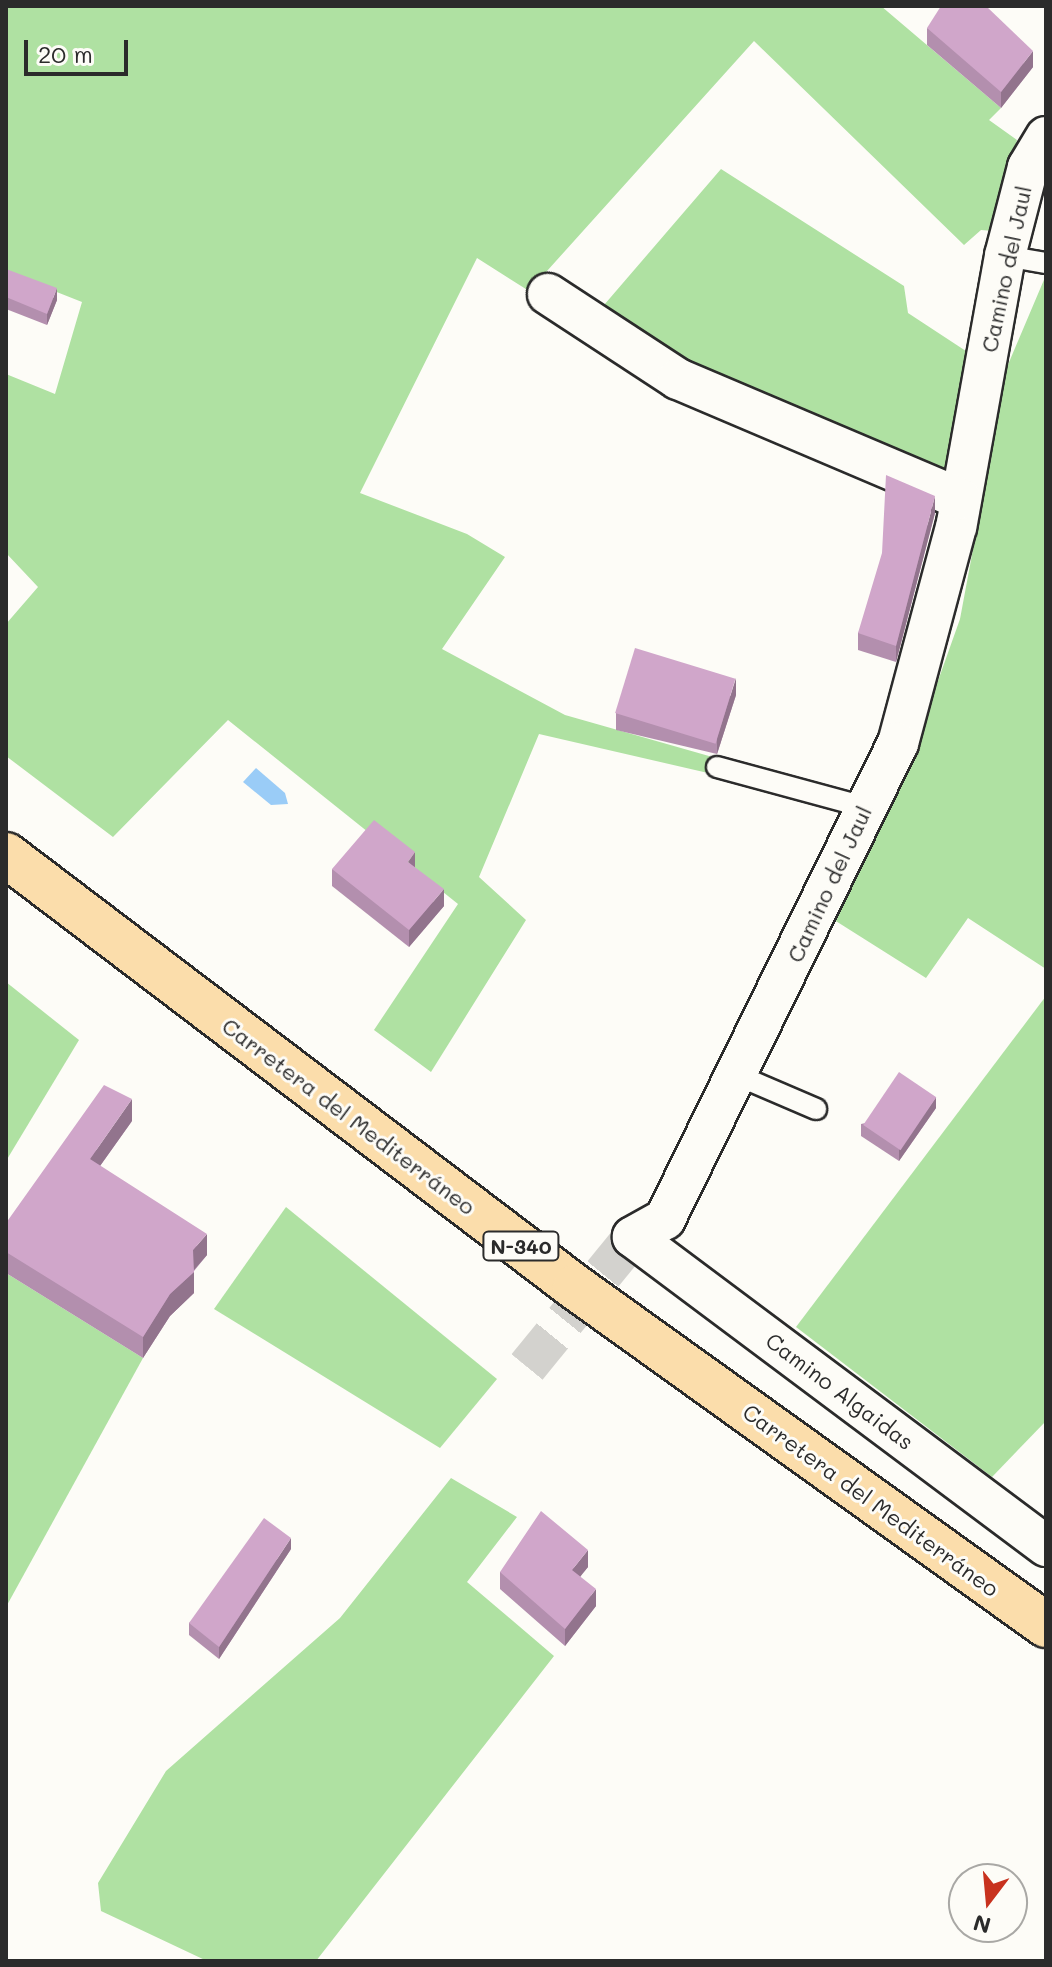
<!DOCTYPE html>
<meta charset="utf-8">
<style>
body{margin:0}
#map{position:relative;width:1052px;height:1967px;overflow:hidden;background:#fdfcf7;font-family:Mali,sans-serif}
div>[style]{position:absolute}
.green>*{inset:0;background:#afe1a2}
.water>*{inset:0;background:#9accf7}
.minor-tunnel>*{height:40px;margin-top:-20px;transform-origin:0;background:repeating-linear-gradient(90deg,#d3d2ce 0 40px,transparent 0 60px)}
.roads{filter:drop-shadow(2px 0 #2b2b2b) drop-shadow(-2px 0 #2b2b2b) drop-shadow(0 2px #2b2b2b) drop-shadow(0 -2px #2b2b2b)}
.service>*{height:20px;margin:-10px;padding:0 10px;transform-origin:10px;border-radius:10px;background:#fdfcf7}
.minor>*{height:40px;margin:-20px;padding:0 20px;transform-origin:20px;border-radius:20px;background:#fdfcf7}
.trunk>*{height:44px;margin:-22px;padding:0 22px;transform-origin:22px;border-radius:22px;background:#fbddab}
.wall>*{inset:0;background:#b38fae}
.shaded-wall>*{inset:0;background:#92748d}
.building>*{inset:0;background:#d0a6ca;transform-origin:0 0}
span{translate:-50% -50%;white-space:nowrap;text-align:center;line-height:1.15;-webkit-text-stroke:6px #fdfcf7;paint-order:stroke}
.shield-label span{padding:2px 6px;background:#fdfcf7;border:2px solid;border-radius:6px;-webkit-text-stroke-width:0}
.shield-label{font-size:20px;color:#2b2b2b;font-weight:700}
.street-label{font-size:22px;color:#2b2b2b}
.frame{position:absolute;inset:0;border:8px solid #2b2b2b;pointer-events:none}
.north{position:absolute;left:948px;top:1863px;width:80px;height:80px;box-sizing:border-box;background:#fdfcf7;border:2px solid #a9a8a5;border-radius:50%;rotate:196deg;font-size:22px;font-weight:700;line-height:32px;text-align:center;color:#2b2b2b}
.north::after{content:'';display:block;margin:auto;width:28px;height:36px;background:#c8321e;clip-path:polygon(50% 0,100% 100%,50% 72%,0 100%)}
.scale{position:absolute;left:24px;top:40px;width:104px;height:36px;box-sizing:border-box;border:4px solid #2b2b2b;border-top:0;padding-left:10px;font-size:24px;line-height:28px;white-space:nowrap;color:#2b2b2b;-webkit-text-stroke:6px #fdfcf7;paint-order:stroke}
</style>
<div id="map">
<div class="green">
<i style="clip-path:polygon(6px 6px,881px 6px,1001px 108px,989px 120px,1017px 140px,994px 231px,981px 230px,964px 245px,754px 41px,529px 291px,477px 258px,360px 493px,467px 534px,505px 557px,442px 649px,565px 715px,716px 758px,708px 773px,539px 734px,479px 877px,526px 920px,431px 1072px,374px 1030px,458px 904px,228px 720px,113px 837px,6px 756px,6px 624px,38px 587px,6px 553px,6px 374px,55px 394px,82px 302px,6px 272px)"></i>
<i style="clip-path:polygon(721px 169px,904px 286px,908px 313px,975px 357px,954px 485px,690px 372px,598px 312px)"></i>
<i style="clip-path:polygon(1046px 275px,1046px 969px,968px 918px,926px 978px,831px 918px,923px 723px,960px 619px,1007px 367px)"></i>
<i style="clip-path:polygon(6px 982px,79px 1040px,6px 1161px)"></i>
<i style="clip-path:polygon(1046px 996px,1046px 1421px,992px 1477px,796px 1327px)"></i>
<i style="clip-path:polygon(286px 1207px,497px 1379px,440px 1448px,214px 1309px)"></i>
<i style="clip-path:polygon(6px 1273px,143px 1358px,6px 1607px)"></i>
<i style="clip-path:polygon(451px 1478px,517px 1517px,467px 1582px,554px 1656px,316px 1961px,207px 1961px,101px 1911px,98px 1883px,166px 1771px,340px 1618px)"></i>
</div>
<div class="water">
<i style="clip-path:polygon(256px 768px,285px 793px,288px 804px,271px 805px,243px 782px)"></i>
</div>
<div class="minor-tunnel">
<i style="left:527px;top:1367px;width:168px;rotate:-50.8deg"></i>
</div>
<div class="roads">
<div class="service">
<i style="left:1005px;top:256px;width:42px;rotate:9.7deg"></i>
<i style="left:717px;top:767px;width:152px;rotate:15.2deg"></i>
<i style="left:739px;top:1076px;width:84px;rotate:23.2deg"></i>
</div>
<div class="minor">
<i style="left:1046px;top:137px;width:35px;rotate:121deg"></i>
<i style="left:1028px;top:167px;width:92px;rotate:104.5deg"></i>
<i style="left:1005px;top:256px;width:275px;rotate:100.2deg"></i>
<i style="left:956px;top:527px;width:224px;rotate:105deg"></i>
<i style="left:898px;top:743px;width:530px;rotate:116.08deg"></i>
<i style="left:665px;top:1219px;width:37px;rotate:151deg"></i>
<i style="left:633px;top:1237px;width:516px;rotate:36.8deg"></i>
<i style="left:548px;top:294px;width:155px;rotate:33.2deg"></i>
<i style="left:678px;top:379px;width:307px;rotate:23deg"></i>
</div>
<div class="trunk">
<i style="left:6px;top:855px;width:714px;rotate:37.21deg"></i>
<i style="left:575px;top:1287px;width:580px;rotate:35.66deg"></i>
</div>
</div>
<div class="wall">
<i style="clip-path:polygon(927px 28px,1033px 67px,1001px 108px,927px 45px)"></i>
<i style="clip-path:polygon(6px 269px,57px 300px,47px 325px,6px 309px)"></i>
<i style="clip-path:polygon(935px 513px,896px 662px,858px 650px,858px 633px)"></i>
<i style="clip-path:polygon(736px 695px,717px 754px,616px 730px,616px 713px)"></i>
<i style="clip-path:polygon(332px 869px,444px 906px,409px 947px,332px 886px)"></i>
<i style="clip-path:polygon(936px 1108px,899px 1161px,861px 1136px,861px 1124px)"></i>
<i style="clip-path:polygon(132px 1121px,100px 1166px,207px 1255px,194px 1271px,194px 1293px,170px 1316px,143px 1358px,6px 1273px,6px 1223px)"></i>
<i style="clip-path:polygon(291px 1549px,219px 1659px,189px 1635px,189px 1623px)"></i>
<i style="clip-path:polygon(588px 1567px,580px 1576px,596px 1606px,565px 1646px,500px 1589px,500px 1572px)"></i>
</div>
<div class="shaded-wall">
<i style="clip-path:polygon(1033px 51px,1033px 67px,1001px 108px,1001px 92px)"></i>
<i style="clip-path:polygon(57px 288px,57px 300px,47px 325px,47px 314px)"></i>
<i style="clip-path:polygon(935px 496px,935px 513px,896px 662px,896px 646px)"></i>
<i style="clip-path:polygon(736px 678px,736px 695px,717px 754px,717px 738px)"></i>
<i style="clip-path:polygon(415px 852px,415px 869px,408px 862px)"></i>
<i style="clip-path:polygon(444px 889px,444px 906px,409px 947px,409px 930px)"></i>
<i style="clip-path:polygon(936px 1097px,936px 1108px,899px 1161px,899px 1150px)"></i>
<i style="clip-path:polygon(132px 1099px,132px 1121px,90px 1180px,90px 1159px)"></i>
<i style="clip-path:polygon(207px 1234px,207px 1255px,193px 1271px,193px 1250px)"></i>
<i style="clip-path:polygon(194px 1272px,194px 1293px,170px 1316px,143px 1358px,143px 1337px,170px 1294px)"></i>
<i style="clip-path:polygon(291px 1538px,291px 1549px,219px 1659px,219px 1647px)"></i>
<i style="clip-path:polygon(588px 1550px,588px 1567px,572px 1587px,572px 1570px)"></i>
<i style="clip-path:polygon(596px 1589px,596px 1606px,565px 1646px,565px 1629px)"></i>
</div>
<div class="building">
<i style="clip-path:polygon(941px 6px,986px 6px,1033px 51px,1001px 92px,927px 28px)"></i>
<i style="clip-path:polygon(6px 269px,57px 288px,47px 314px,6px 297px)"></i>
<i style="clip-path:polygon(886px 475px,935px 496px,896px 646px,858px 633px,882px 553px)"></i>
<i style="left:635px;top:648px;width:105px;height:68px;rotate:17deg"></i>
<i style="clip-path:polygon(374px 820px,415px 852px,408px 862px,444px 889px,409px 930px,332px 869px)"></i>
<i style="left:899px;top:1072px;width:45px;height:64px;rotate:34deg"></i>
<i style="clip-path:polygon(104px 1085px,132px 1099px,90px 1159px,207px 1234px,193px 1250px,194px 1272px,170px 1294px,143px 1337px,6px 1252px,6px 1223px)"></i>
<i style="clip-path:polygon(541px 1511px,588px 1550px,572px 1570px,596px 1589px,565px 1629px,500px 1572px)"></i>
<i style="clip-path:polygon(264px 1518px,291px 1538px,219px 1647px,189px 1623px)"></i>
</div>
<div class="shield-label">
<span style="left:521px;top:1246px">N-340</span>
</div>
<div class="street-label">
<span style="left:1006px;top:269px;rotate:-78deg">Camino del Jaul</span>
<span style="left:829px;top:884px;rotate:-65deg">Camino del Jaul</span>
<span style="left:349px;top:1116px;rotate:37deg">Carretera del Mediterráneo</span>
<span style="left:840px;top:1391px;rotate:37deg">Camino Algaidas</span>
<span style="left:871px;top:1500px;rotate:36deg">Carretera del Mediterráneo</span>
</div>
<div class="frame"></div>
<div class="north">N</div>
<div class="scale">20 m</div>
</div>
